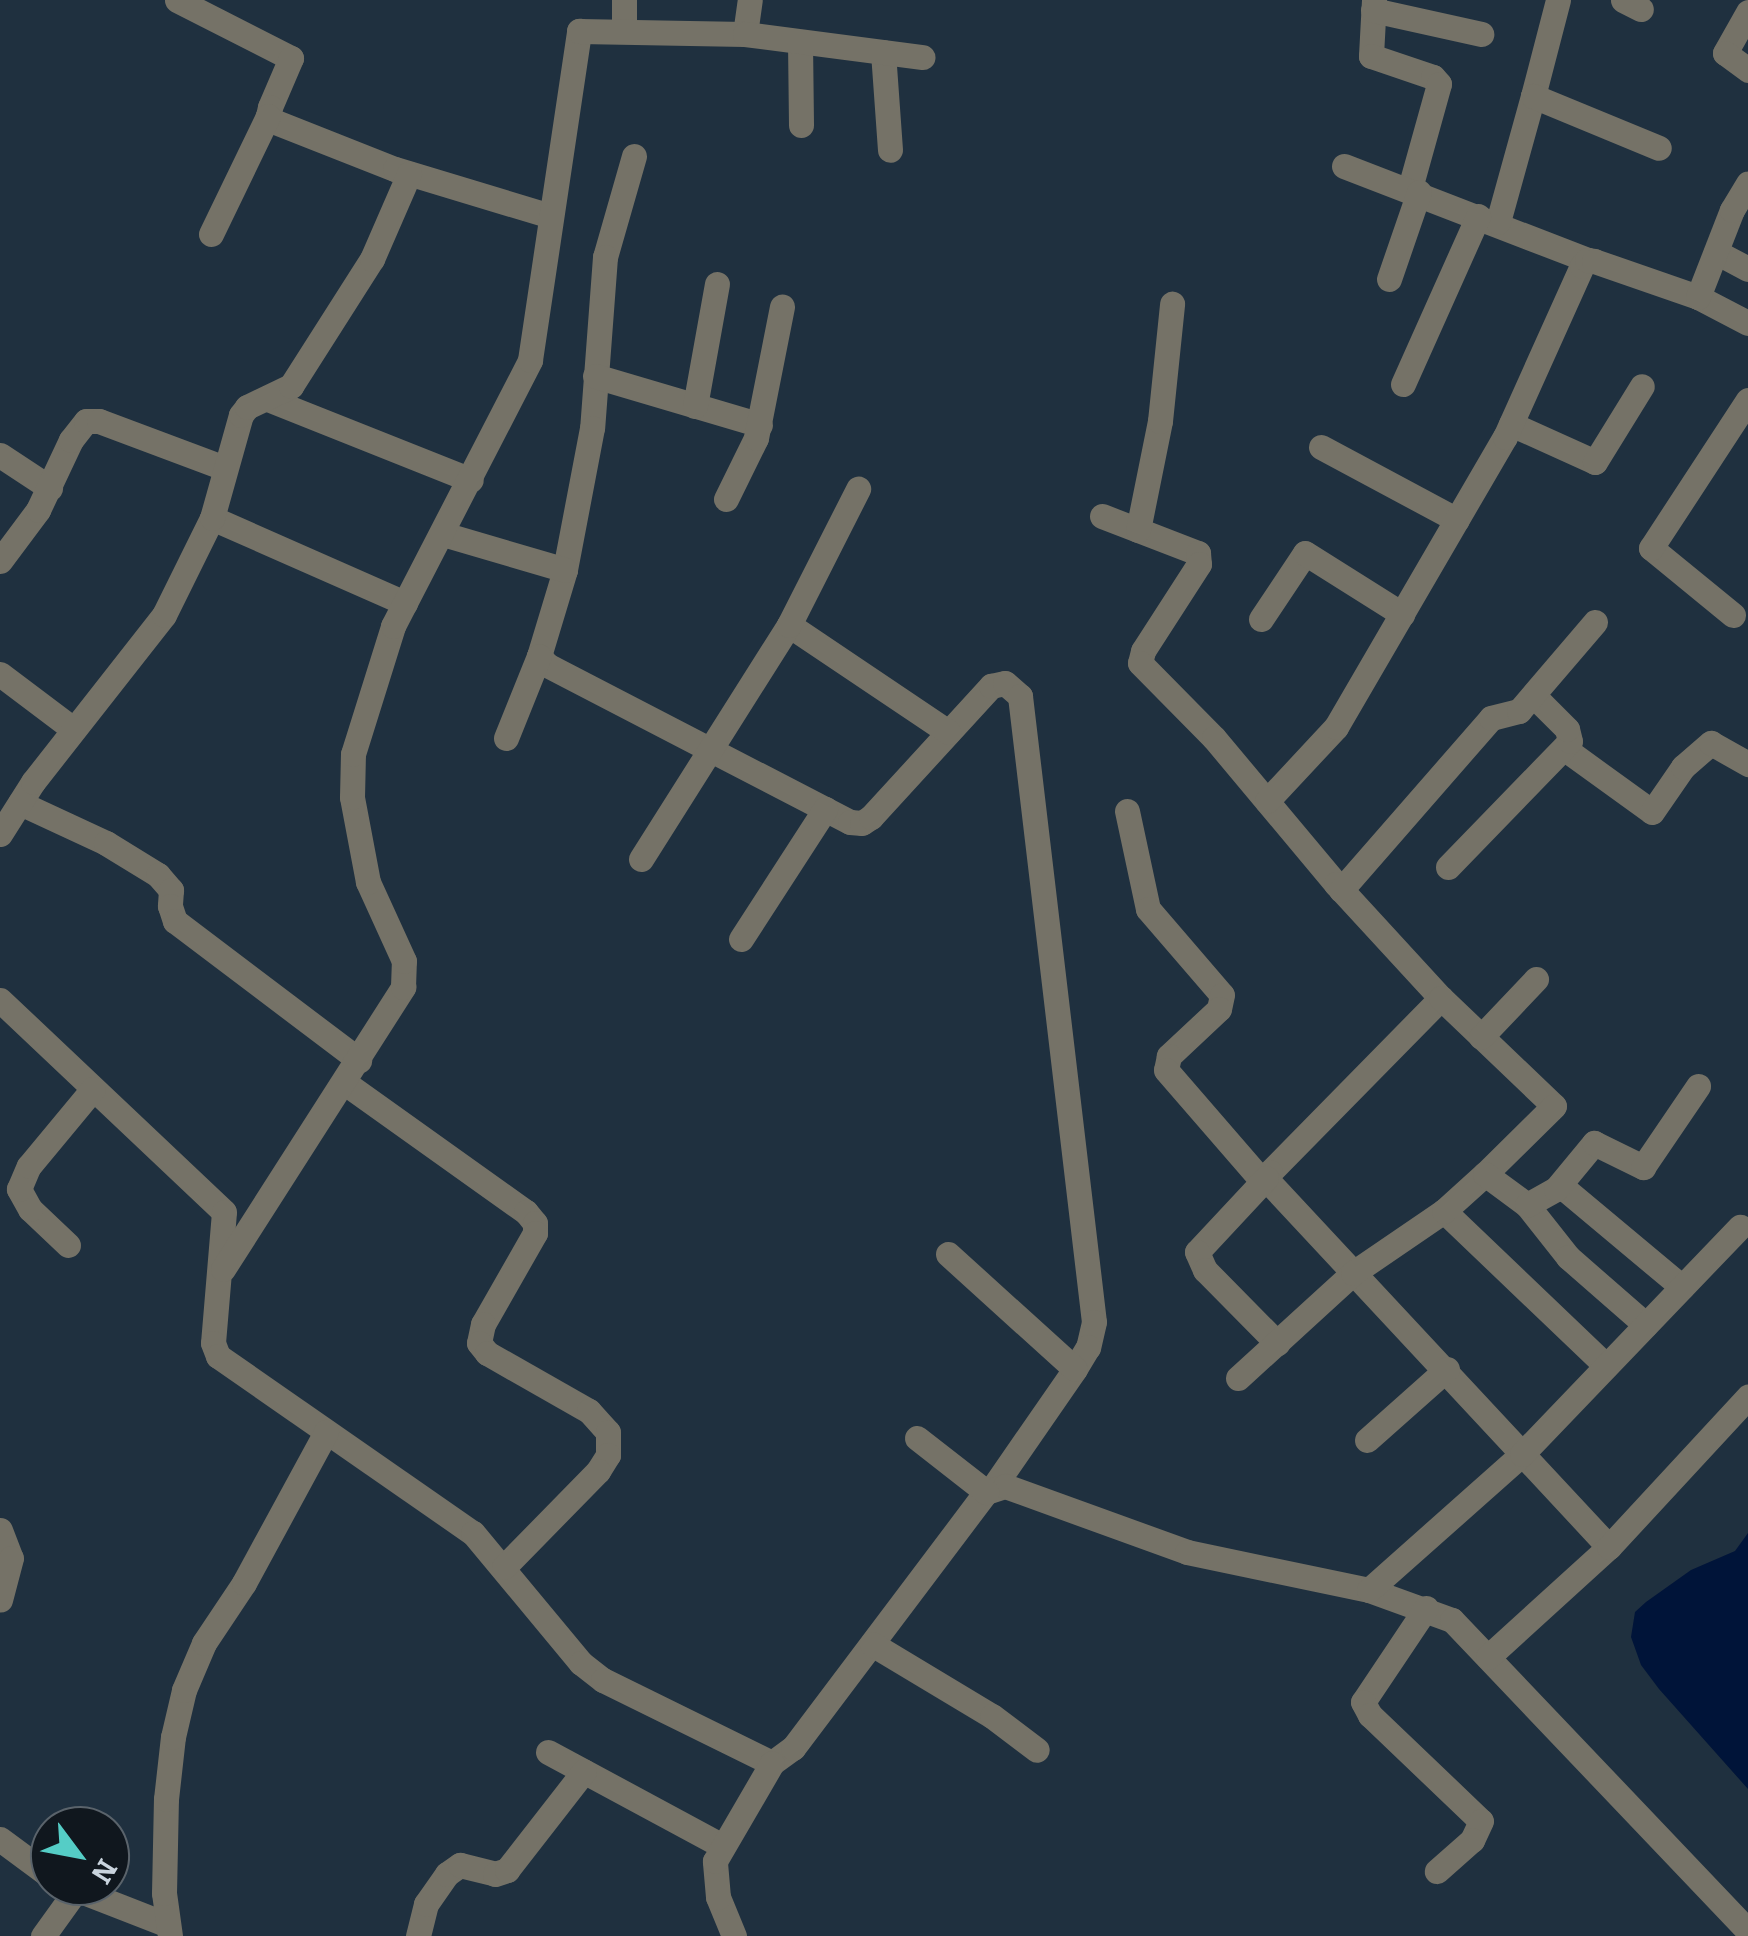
<!DOCTYPE html>
<style>
body{margin:0}
#map{position:relative;width:1748px;height:1936px;overflow:hidden;background:#1f303f;font-family:Bitter,serif}
div>[style]{position:absolute}
.water>*{inset:0;background:#001439}
.minor>*{height:25px;margin:-12.5px;padding:0 12.5px;transform-origin:12.5px;border-radius:12.5px;background:#757267}
span{translate:-50% -50%;white-space:nowrap;text-align:center;line-height:1.15;-webkit-text-stroke:8px #10171e;paint-order:stroke}
.north{position:absolute;left:30px;top:1806px;width:100px;height:100px;box-sizing:border-box;background:#10171e;border:2px solid #5a636b;border-radius:50%;rotate:122deg;font-size:28px;font-weight:700;line-height:40px;text-align:center;color:#c9d4de}
.north::after{content:'';display:block;margin:auto;width:35px;height:45px;background:#55cdc6;clip-path:polygon(50% 0,100% 100%,50% 72%,0 100%)}
</style>
<div id="map">
<div class="water">
<i style="clip-path:polygon(1748px 1533px,1748px 1789px,1659px 1689px,1641px 1665px,1631px 1637px,1635px 1612px,1646px 1602px,1691px 1570px,1735px 1551px)"></i>
</div>
<div class="minor">
<i style="left:177px;top:0;width:128px;rotate:27deg"></i>
<i style="left:291px;top:58px;width:53px;rotate:113.2deg"></i>
<i style="left:270px;top:107px;width:9px;rotate:103deg"></i>
<i style="left:268px;top:116px;width:7px;rotate:45deg"></i>
<i style="left:273px;top:121px;width:131px;rotate:21.5deg"></i>
<i style="left:395px;top:169px;width:163px;rotate:16.8deg"></i>
<i style="left:1374px;top:0;width:56px;rotate:93.1deg"></i>
<i style="left:1371px;top:56px;width:65px;rotate:18.7deg"></i>
<i style="left:1433px;top:77px;width:9px;rotate:49deg"></i>
<i style="left:1439px;top:84px;width:108px;rotate:105.6deg"></i>
<i style="left:1623px;top:0;width:20px;rotate:27deg"></i>
<i style="left:1373px;top:10px;width:111px;rotate:12.5deg"></i>
<i style="left:1748px;top:12px;width:47px;rotate:119.3deg"></i>
<i style="left:1725px;top:53px;width:29px;rotate:36deg"></i>
<i style="left:624px;top:30px;width:30px;rotate:-90deg"></i>
<i style="left:745px;top:34px;width:34px;rotate:-82deg"></i>
<i style="left:800px;top:42px;width:83px;rotate:89.3deg"></i>
<i style="left:883px;top:52px;width:98px;rotate:85.9deg"></i>
<i style="left:1533px;top:96px;width:99px;rotate:-75.4deg"></i>
<i style="left:634px;top:156px;width:105px;rotate:106deg"></i>
<i style="left:605px;top:257px;width:171px;rotate:94.3deg"></i>
<i style="left:592px;top:428px;width:145px;rotate:100.8deg"></i>
<i style="left:565px;top:570px;width:90px;rotate:106.8deg"></i>
<i style="left:539px;top:656px;width:12px;rotate:48deg"></i>
<i style="left:547px;top:665px;width:341px;rotate:27.4deg"></i>
<i style="left:850px;top:822px;width:12px;rotate:5deg"></i>
<i style="left:862px;top:823px;width:11px;rotate:-34deg"></i>
<i style="left:871px;top:817px;width:178px;rotate:-47.5deg"></i>
<i style="left:991px;top:686px;width:14px;rotate:-12deg"></i>
<i style="left:1005px;top:683px;width:20px;rotate:41deg"></i>
<i style="left:1020px;top:696px;width:630px;rotate:83.26deg"></i>
<i style="left:1094px;top:1322px;width:26px;rotate:103deg"></i>
<i style="left:1088px;top:1347px;width:26px;rotate:121deg"></i>
<i style="left:1075px;top:1369px;width:142px;rotate:124.7deg"></i>
<i style="left:1344px;top:166px;width:261px;rotate:21.1deg"></i>
<i style="left:1498px;top:222px;width:131px;rotate:-74.5deg"></i>
<i style="left:1533px;top:96px;width:136px;rotate:22.4deg"></i>
<i style="left:211px;top:234px;width:131px;rotate:-64.2deg"></i>
<i style="left:1716px;top:252px;width:36px;rotate:28deg"></i>
<i style="left:1389px;top:279px;width:92px;rotate:-71deg"></i>
<i style="left:1698px;top:297px;width:56px;rotate:27.5deg"></i>
<i style="left:595px;top:376px;width:172px;rotate:16.5deg"></i>
<i style="left:1403px;top:384px;width:184px;rotate:-65.9deg"></i>
<i style="left:270px;top:400px;width:216px;rotate:21.7deg"></i>
<i style="left:695px;top:406px;width:124px;rotate:-79.8deg"></i>
<i style="left:1511px;top:424px;width:92px;rotate:24.3deg"></i>
<i style="left:1595px;top:462px;width:89px;rotate:-58.3deg"></i>
<i style="left:1321px;top:447px;width:154px;rotate:28.2deg"></i>
<i style="left:0;top:455px;width:60px;rotate:33.4deg"></i>
<i style="left:726px;top:499px;width:68px;rotate:-63.8deg"></i>
<i style="left:756px;top:438px;width:134px;rotate:-78.8deg"></i>
<i style="left:1102px;top:516px;width:103px;rotate:21.1deg"></i>
<i style="left:1198px;top:553px;width:11px;rotate:85deg"></i>
<i style="left:1199px;top:564px;width:103px;rotate:122.8deg"></i>
<i style="left:1143px;top:651px;width:12px;rotate:104deg"></i>
<i style="left:1140px;top:663px;width:105px;rotate:45.4deg"></i>
<i style="left:1214px;top:738px;width:190px;rotate:50.1deg"></i>
<i style="left:1336px;top:884px;width:155px;rotate:47.4deg"></i>
<i style="left:1441px;top:998px;width:244px;rotate:134.5deg"></i>
<i style="left:1270px;top:1172px;width:9px;rotate:103deg"></i>
<i style="left:1268px;top:1181px;width:500px;rotate:47.03deg"></i>
<i style="left:212px;top:518px;width:211px;rotate:23.8deg"></i>
<i style="left:1138px;top:530px;width:111px;rotate:-78.6deg"></i>
<i style="left:1160px;top:421px;width:118px;rotate:-84.1deg"></i>
<i style="left:443px;top:534px;width:127px;rotate:16.4deg"></i>
<i style="left:0;top:561px;width:64px;rotate:-53.3deg"></i>
<i style="left:38px;top:510px;width:77px;rotate:-64.8deg"></i>
<i style="left:71px;top:440px;width:24px;rotate:-52deg"></i>
<i style="left:86px;top:421px;width:13px"></i>
<i style="left:99px;top:421px;width:134px;rotate:20.5deg"></i>
<i style="left:1733px;top:615px;width:106px;rotate:-140.7deg"></i>
<i style="left:1651px;top:548px;width:177px;rotate:-56.8deg"></i>
<i style="left:1261px;top:619px;width:79px;rotate:-56.3deg"></i>
<i style="left:1305px;top:553px;width:115px;rotate:32.2deg"></i>
<i style="left:789px;top:625px;width:192px;rotate:33.9deg"></i>
<i style="left:0;top:674px;width:91px;rotate:37deg"></i>
<i style="left:506px;top:738px;width:88px;rotate:-68.1deg"></i>
<i style="left:1565px;top:749px;width:107px;rotate:35.9deg"></i>
<i style="left:1652px;top:812px;width:55px;rotate:-55.4deg"></i>
<i style="left:1683px;top:767px;width:37px;rotate:-41deg"></i>
<i style="left:1711px;top:743px;width:43px;rotate:29.6deg"></i>
<i style="left:1267px;top:801px;width:101px;rotate:-47deg"></i>
<i style="left:1336px;top:727px;width:336px;rotate:-59.8deg"></i>
<i style="left:1505px;top:437px;width:188px;rotate:-65.8deg"></i>
<i style="left:1582px;top:266px;width:8px;rotate:-50deg"></i>
<i style="left:1587px;top:260px;width:7px;rotate:8deg"></i>
<i style="left:1594px;top:261px;width:110px;rotate:19.1deg"></i>
<i style="left:1698px;top:297px;width:93px;rotate:-68.7deg"></i>
<i style="left:1732px;top:210px;width:31px;rotate:-59deg"></i>
<i style="left:20px;top:803px;width:95px;rotate:24.9deg"></i>
<i style="left:106px;top:843px;width:61px;rotate:31.6deg"></i>
<i style="left:158px;top:875px;width:20px;rotate:49deg"></i>
<i style="left:171px;top:890px;width:16px;rotate:94deg"></i>
<i style="left:170px;top:906px;width:16px;rotate:72deg"></i>
<i style="left:175px;top:921px;width:231px;rotate:37.1deg"></i>
<i style="left:1127px;top:811px;width:100px;rotate:77.9deg"></i>
<i style="left:1148px;top:909px;width:113px;rotate:49.3deg"></i>
<i style="left:1222px;top:995px;width:14px;rotate:102deg"></i>
<i style="left:1219px;top:1009px;width:69px;rotate:136.8deg"></i>
<i style="left:1169px;top:1056px;width:14px;rotate:102deg"></i>
<i style="left:1166px;top:1070px;width:148px;rotate:49.1deg"></i>
<i style="left:0;top:834px;width:62px;rotate:-57.6deg"></i>
<i style="left:33px;top:782px;width:212px;rotate:-51.9deg"></i>
<i style="left:164px;top:615px;width:108px;rotate:-63.7deg"></i>
<i style="left:212px;top:518px;width:107px;rotate:-74.3deg"></i>
<i style="left:241px;top:415px;width:10px;rotate:-53deg"></i>
<i style="left:247px;top:407px;width:49px;rotate:-25.5deg"></i>
<i style="left:291px;top:386px;width:151px;rotate:-57.5deg"></i>
<i style="left:372px;top:259px;width:93px;rotate:-66.5deg"></i>
<i style="left:641px;top:859px;width:277px;rotate:-57.7deg"></i>
<i style="left:789px;top:625px;width:153px;rotate:-63.1deg"></i>
<i style="left:1448px;top:867px;width:175px;rotate:-45.9deg"></i>
<i style="left:1570px;top:741px;width:12px;rotate:-104deg"></i>
<i style="left:1567px;top:729px;width:48px;rotate:-135deg"></i>
<i style="left:1341px;top:890px;width:228px;rotate:-48.9deg"></i>
<i style="left:1491px;top:718px;width:29px;rotate:-14deg"></i>
<i style="left:1519px;top:711px;width:117px;rotate:-49.5deg"></i>
<i style="left:741px;top:939px;width:155px;rotate:-57.1deg"></i>
<i style="left:1441px;top:998px;width:156px;rotate:43.7deg"></i>
<i style="left:1554px;top:1106px;width:97px;rotate:135.4deg"></i>
<i style="left:0;top:1000px;width:308px;rotate:43.4deg"></i>
<i style="left:224px;top:1212px;width:131px;rotate:94.8deg"></i>
<i style="left:213px;top:1343px;width:14px;rotate:69deg"></i>
<i style="left:218px;top:1356px;width:310px;rotate:34.8deg"></i>
<i style="left:473px;top:1533px;width:169px;rotate:50.3deg"></i>
<i style="left:581px;top:1663px;width:28px;rotate:38deg"></i>
<i style="left:603px;top:1680px;width:188px;rotate:26.2deg"></i>
<i style="left:772px;top:1763px;width:26px;rotate:-36deg"></i>
<i style="left:793px;top:1748px;width:321px;rotate:-53deg"></i>
<i style="left:986px;top:1492px;width:20px;rotate:-18deg"></i>
<i style="left:1005px;top:1486px;width:194px;rotate:19.9deg"></i>
<i style="left:1187px;top:1552px;width:186px;rotate:11.8deg"></i>
<i style="left:1369px;top:1590px;width:88px;rotate:19.9deg"></i>
<i style="left:1452px;top:1620px;width:429px;rotate:46.4deg"></i>
<i style="left:1481px;top:1037px;width:80px;rotate:-46.5deg"></i>
<i style="left:345px;top:1083px;width:222px;rotate:35.5deg"></i>
<i style="left:526px;top:1212px;width:14px;rotate:51deg"></i>
<i style="left:535px;top:1223px;width:10px;rotate:90deg"></i>
<i style="left:535px;top:1233px;width:105px;rotate:119.7deg"></i>
<i style="left:483px;top:1324px;width:19px;rotate:102deg"></i>
<i style="left:479px;top:1343px;width:13px;rotate:51deg"></i>
<i style="left:487px;top:1353px;width:117px;rotate:29.6deg"></i>
<i style="left:589px;top:1411px;width:28px;rotate:48deg"></i>
<i style="left:608px;top:1432px;width:23px;rotate:90deg"></i>
<i style="left:608px;top:1455px;width:19px;rotate:122deg"></i>
<i style="left:598px;top:1471px;width:134px;rotate:134.4deg"></i>
<i style="left:1266px;top:1178px;width:101px;rotate:133deg"></i>
<i style="left:1197px;top:1252px;width:20px;rotate:66deg"></i>
<i style="left:1205px;top:1270px;width:103px;rotate:45.4deg"></i>
<i style="left:1560px;top:1185px;width:159px;rotate:39.9deg"></i>
<i style="left:1527px;top:1205px;width:66px;rotate:51.7deg"></i>
<i style="left:1568px;top:1257px;width:103px;rotate:41.1deg"></i>
<i style="left:1444px;top:1211px;width:224px;rotate:43.7deg"></i>
<i style="left:68px;top:1245px;width:52px;rotate:-136.5deg"></i>
<i style="left:30px;top:1209px;width:23px;rotate:-119deg"></i>
<i style="left:19px;top:1189px;width:25px;rotate:-67deg"></i>
<i style="left:29px;top:1166px;width:100px;rotate:-50.3deg"></i>
<i style="left:948px;top:1254px;width:171px;rotate:42.2deg"></i>
<i style="left:223px;top:1269px;width:335px;rotate:-57.4deg"></i>
<i style="left:403px;top:987px;width:26px;rotate:-88deg"></i>
<i style="left:404px;top:961px;width:87px;rotate:-114.5deg"></i>
<i style="left:368px;top:882px;width:86px;rotate:-100.7deg"></i>
<i style="left:352px;top:797px;width:43px;rotate:-88.7deg"></i>
<i style="left:353px;top:754px;width:134px;rotate:-72.6deg"></i>
<i style="left:393px;top:626px;width:299px;rotate:-62.7deg"></i>
<i style="left:530px;top:360px;width:333px;rotate:-81.5deg"></i>
<i style="left:579px;top:31px;width:166px;rotate:1deg"></i>
<i style="left:745px;top:34px;width:179px;rotate:7.4deg"></i>
<i style="left:1238px;top:1378px;width:156px;rotate:-42.4deg"></i>
<i style="left:1353px;top:1273px;width:110px;rotate:-34.3deg"></i>
<i style="left:1444px;top:1211px;width:55px;rotate:-42.1deg"></i>
<i style="left:1485px;top:1174px;width:52px;rotate:36.4deg"></i>
<i style="left:1527px;top:1205px;width:33px;rotate:-29deg"></i>
<i style="left:1556px;top:1189px;width:60px;rotate:-50.4deg"></i>
<i style="left:1594px;top:1143px;width:55px;rotate:26.1deg"></i>
<i style="left:1643px;top:1167px;width:98px;rotate:-55.8deg"></i>
<i style="left:917px;top:1438px;width:88px;rotate:38deg"></i>
<i style="left:1367px;top:1440px;width:107px;rotate:-41.6deg"></i>
<i style="left:0;top:1530px;width:30px;rotate:69deg"></i>
<i style="left:11px;top:1558px;width:43px;rotate:104.7deg"></i>
<i style="left:1369px;top:1590px;width:205px;rotate:-41.6deg"></i>
<i style="left:1522px;top:1454px;width:315px;rotate:-46.2deg"></i>
<i style="left:1426px;top:1608px;width:113px;rotate:123.8deg"></i>
<i style="left:1363px;top:1702px;width:15px;rotate:62deg"></i>
<i style="left:1370px;top:1715px;width:153px;rotate:43.7deg"></i>
<i style="left:1481px;top:1821px;width:21px;rotate:115deg"></i>
<i style="left:1472px;top:1840px;width:47px;rotate:138.5deg"></i>
<i style="left:872px;top:1644px;width:140px;rotate:31deg"></i>
<i style="left:992px;top:1716px;width:56px;rotate:37.1deg"></i>
<i style="left:1488px;top:1657px;width:164px;rotate:-42.3deg"></i>
<i style="left:1609px;top:1547px;width:205px;rotate:-47.2deg"></i>
<i style="left:548px;top:1752px;width:196px;rotate:28.3deg"></i>
<i style="left:0;top:1839px;width:62px;rotate:36.5deg"></i>
<i style="left:68px;top:1886px;width:107px;rotate:21.3deg"></i>
<i style="left:43px;top:1936px;width:57px;rotate:-54.3deg"></i>
<i style="left:170px;top:1936px;width:43px;rotate:-97.9deg"></i>
<i style="left:164px;top:1893px;width:94px;rotate:-88.8deg"></i>
<i style="left:166px;top:1799px;width:62px;rotate:-83.6deg"></i>
<i style="left:173px;top:1737px;width:48px;rotate:-76.8deg"></i>
<i style="left:184px;top:1690px;width:51px;rotate:-66.9deg"></i>
<i style="left:204px;top:1643px;width:72px;rotate:-56.3deg"></i>
<i style="left:244px;top:1583px;width:172px;rotate:-61.5deg"></i>
<i style="left:418px;top:1936px;width:33px;rotate:-76deg"></i>
<i style="left:426px;top:1904px;width:37px;rotate:-55deg"></i>
<i style="left:447px;top:1874px;width:16px;rotate:-35deg"></i>
<i style="left:460px;top:1865px;width:36px;rotate:14deg"></i>
<i style="left:495px;top:1874px;width:13px;rotate:-18deg"></i>
<i style="left:507px;top:1870px;width:125px;rotate:-52.1deg"></i>
<i style="left:734px;top:1936px;width:42px;rotate:-112.3deg"></i>
<i style="left:718px;top:1897px;width:36px;rotate:-95deg"></i>
<i style="left:715px;top:1861px;width:113px;rotate:-59.8deg"></i>
</div>
<div class="north">N</div>
</div>
